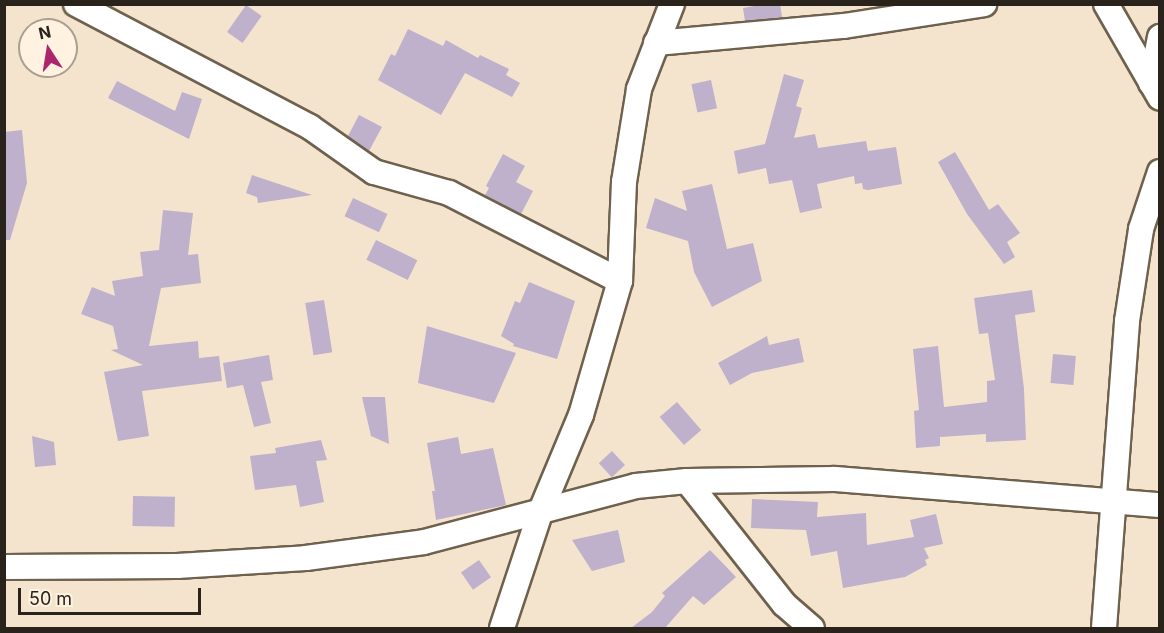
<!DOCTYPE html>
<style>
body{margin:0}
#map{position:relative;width:1164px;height:633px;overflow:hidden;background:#f4e4ce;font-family:Inter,sans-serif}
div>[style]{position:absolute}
.building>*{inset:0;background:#bfb0cc;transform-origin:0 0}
.roads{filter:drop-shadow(2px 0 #6e614d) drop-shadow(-2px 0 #6e614d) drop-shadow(0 2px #6e614d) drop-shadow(0 -2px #6e614d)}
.minor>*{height:24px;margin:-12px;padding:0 12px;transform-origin:12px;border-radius:12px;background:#fff}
span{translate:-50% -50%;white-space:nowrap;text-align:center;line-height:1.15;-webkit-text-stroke:5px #fff2e0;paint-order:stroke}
.frame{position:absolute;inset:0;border:6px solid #29231b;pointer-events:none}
.north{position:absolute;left:18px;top:18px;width:60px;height:60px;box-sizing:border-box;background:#fff2e0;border:2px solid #a99f91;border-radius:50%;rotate:348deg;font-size:16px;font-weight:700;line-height:24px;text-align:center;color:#29231b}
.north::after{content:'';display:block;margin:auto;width:21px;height:27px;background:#ab266d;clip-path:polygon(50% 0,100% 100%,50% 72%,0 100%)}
.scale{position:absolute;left:18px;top:588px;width:183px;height:27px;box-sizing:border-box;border:3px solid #29231b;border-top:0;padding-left:8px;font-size:18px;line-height:21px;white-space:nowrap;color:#29231b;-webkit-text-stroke:4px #fff2e0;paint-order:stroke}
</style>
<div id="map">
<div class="building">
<i style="clip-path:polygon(765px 4px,780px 4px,782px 17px,745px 21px,743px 8px)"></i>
<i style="left:246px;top:5px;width:19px;height:33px;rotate:35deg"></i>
<i style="clip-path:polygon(408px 29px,443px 46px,446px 40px,478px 58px,480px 55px,509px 69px,506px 75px,520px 83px,512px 97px,465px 73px,441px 115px,378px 80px,391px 54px,395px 56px)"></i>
<i style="clip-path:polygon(784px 74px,804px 80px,796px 106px,802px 108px,794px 138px,815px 134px,818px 148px,866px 141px,868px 151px,896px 147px,902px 184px,868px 190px,863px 189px,862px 183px,855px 184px,854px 176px,817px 184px,822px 208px,800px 213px,792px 180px,769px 184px,766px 168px,738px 174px,734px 151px,765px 144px)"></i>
<i style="left:711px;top:80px;width:29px;height:20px;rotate:78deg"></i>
<i style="clip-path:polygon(117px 81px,175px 111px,182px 92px,202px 99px,189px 139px,108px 98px)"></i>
<i style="clip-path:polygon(359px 115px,382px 127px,369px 151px,348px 136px)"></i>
<i style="clip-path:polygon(22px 130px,27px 183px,10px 240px,4px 240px,4px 132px)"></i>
<i style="clip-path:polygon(955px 152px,989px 210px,998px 204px,1020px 233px,1007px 242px,1015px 257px,1004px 264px,967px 214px,938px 162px)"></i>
<i style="clip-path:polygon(503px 154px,525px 166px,516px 182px,533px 191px,521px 214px,485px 195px,489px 188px,486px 186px)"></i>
<i style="clip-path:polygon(252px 175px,312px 195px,258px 203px,257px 197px,246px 193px)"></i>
<i style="clip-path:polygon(712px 184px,727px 249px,753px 243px,762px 281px,712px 307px,694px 272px,688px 241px,646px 228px,655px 198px,687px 211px,682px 191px)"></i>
<i style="left:353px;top:198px;width:38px;height:20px;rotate:25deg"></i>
<i style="clip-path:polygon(163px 210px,193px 213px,188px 255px,198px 254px,201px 283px,161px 288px,149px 346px,198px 341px,199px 358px,219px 356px,222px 381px,142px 391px,149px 436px,118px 441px,104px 372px,143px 365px,111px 350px,118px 349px,113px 326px,81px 314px,92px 287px,115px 296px,112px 281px,143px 276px,140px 252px,159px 250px)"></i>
<i style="left:376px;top:240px;width:46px;height:22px;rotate:26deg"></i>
<i style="clip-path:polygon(529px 282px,575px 301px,557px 359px,513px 346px,514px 344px,501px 336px,515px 301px,520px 303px)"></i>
<i style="clip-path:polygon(1032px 290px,1035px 312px,1015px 315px,1024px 389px,1026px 440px,986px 442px,986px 434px,940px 437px,940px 446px,916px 448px,914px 411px,919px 410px,913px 349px,938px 346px,944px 407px,987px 402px,987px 381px,995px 380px,988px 333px,979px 334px,974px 298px)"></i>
<i style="left:324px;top:300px;width:53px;height:19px;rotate:81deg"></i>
<i style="clip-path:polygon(427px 326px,516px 353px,494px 403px,418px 383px)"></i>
<i style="clip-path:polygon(767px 336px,769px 345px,799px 338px,804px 362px,752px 373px,730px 385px,718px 363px)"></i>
<i style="left:1053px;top:354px;width:23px;height:29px;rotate:5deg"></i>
<i style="clip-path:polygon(269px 355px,273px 380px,261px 382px,271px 423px,254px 427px,243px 385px,227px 388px,223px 363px)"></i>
<i style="clip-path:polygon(362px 397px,385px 397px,389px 444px,371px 436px)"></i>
<i style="left:677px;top:402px;width:37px;height:23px;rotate:49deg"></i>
<i style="clip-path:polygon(32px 436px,54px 442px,56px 465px,35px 467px)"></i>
<i style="clip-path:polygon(458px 437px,461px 454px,493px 448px,506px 505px,436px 520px,432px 491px,435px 491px,427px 443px)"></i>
<i style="clip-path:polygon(321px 440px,327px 460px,316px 461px,324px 502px,300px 507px,296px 485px,255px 490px,250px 456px,276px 453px,275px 448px)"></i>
<i style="left:612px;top:451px;width:19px;height:18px;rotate:47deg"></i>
<i style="left:133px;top:496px;width:42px;height:30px;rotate:1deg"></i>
<i style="clip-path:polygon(752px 499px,818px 502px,817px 517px,866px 513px,867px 545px,914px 537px,910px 520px,936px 514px,943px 544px,924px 548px,929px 558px,925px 560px,927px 565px,905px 577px,843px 588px,837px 551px,811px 556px,806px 530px,751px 528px)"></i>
<i style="clip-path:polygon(618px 530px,625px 562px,592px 571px,572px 540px)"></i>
<i style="clip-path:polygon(710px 550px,736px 577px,704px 605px,693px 596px,665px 628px,631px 628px,652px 612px,665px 596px,662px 593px)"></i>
<i style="left:479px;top:560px;width:21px;height:22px;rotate:55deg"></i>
</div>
<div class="roads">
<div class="minor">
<i style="left:76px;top:4px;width:264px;rotate:27.7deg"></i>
<i style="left:310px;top:127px;width:78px;rotate:35.1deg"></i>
<i style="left:374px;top:172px;width:78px;rotate:15.6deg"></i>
<i style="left:449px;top:193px;width:192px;rotate:27.2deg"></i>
<i style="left:1106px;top:4px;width:108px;rotate:60.1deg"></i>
<i style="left:656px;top:43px;width:189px;rotate:-5.2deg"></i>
<i style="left:844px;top:26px;width:142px;rotate:-8.9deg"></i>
<i style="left:1151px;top:83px;width:47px;rotate:-78.9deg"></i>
<i style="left:687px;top:481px;width:157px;rotate:51.7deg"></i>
<i style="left:784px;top:604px;width:37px;rotate:41deg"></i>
<i style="left:4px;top:567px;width:173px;rotate:-0.3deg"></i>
<i style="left:177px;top:566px;width:129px;rotate:-3.5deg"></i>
<i style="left:306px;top:558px;width:119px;rotate:-7.7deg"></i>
<i style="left:424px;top:542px;width:219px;rotate:-14.8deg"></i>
<i style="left:636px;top:486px;width:51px;rotate:-5.6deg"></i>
<i style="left:687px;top:481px;width:148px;rotate:-0.8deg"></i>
<i style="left:835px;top:479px;width:326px;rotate:4.6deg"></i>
<i style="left:502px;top:628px;width:121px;rotate:-71.7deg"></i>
<i style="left:540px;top:513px;width:106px;rotate:-67.3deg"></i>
<i style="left:581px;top:415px;width:140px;rotate:-73.8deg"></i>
<i style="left:620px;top:281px;width:99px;rotate:-87.7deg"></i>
<i style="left:624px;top:182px;width:94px;rotate:-80.8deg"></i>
<i style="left:639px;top:89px;width:91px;rotate:-68.8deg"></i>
<i style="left:1104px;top:628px;width:308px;rotate:-85.7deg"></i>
<i style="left:1127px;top:321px;width:93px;rotate:-81.3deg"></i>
<i style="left:1141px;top:229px;width:60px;rotate:-71.6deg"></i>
</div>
</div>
<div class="frame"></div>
<div class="north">N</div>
<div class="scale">50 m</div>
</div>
